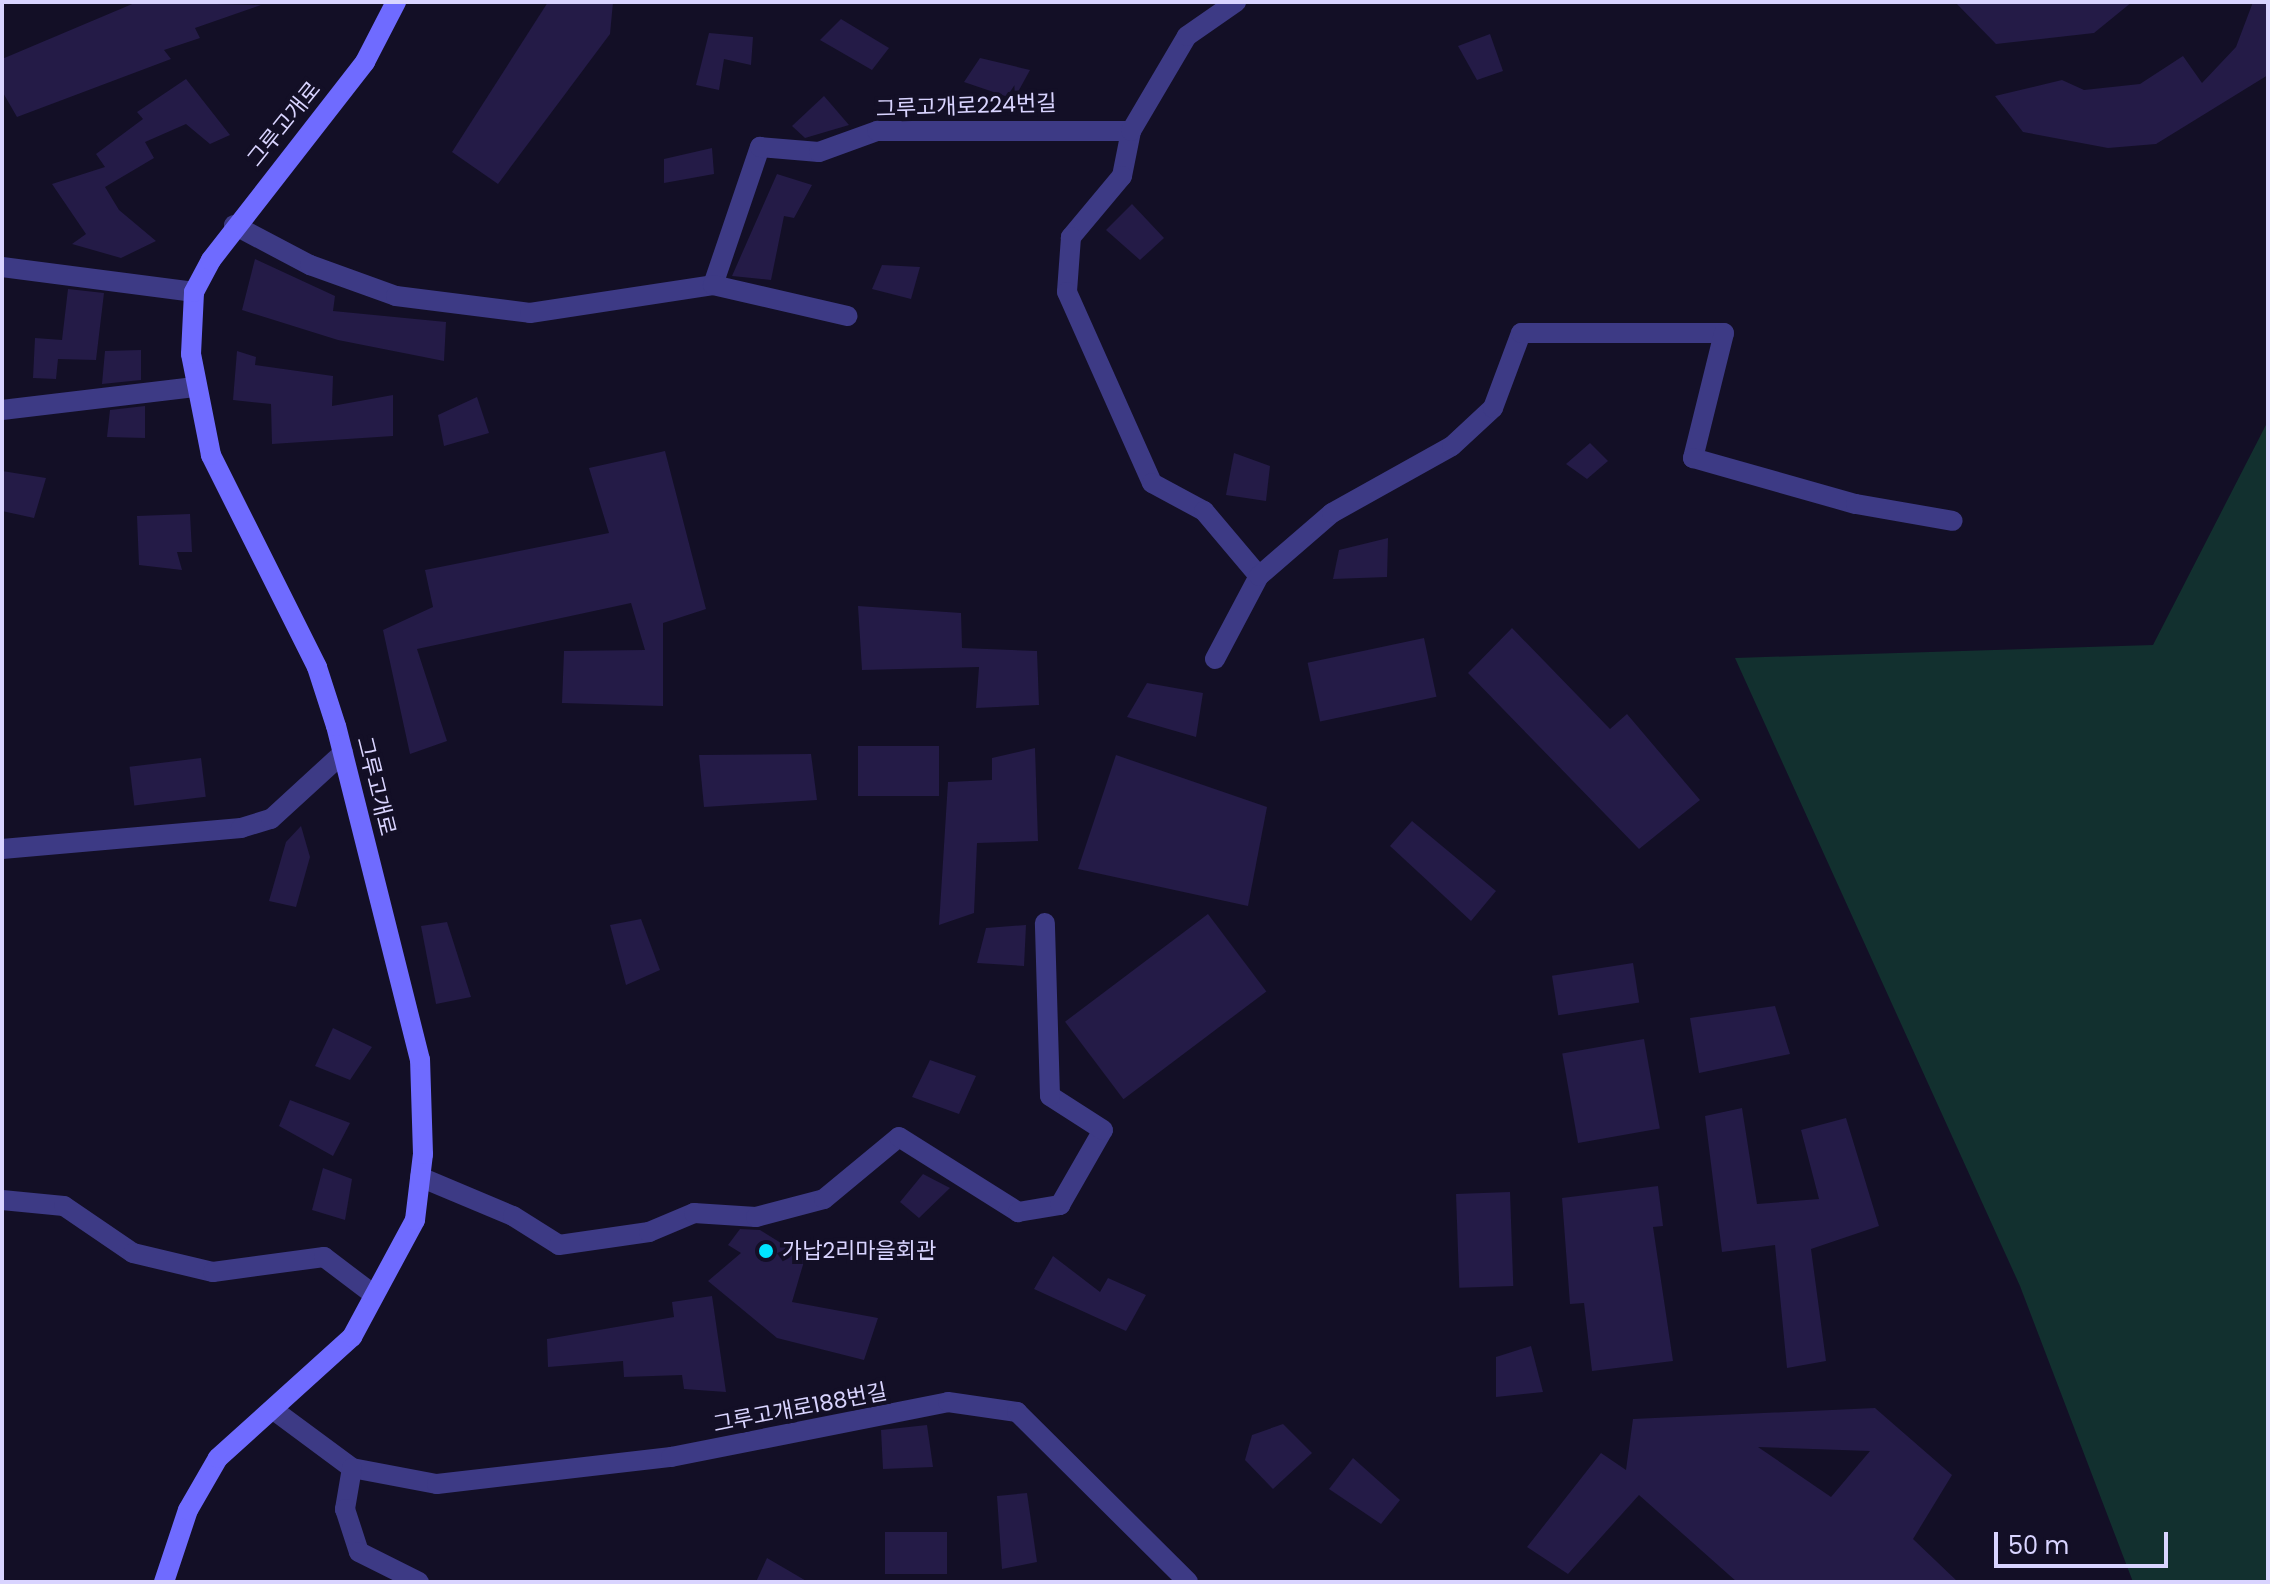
<!DOCTYPE html>
<meta charset="utf-8">
<style>
body{margin:0}
#map{position:relative;width:2270px;height:1584px;overflow:hidden;background:#130f26;font-family:Poppins,"Noto Sans KR",sans-serif}
div>[style]{position:absolute}
.green>*{inset:0;background:#12302f}
.building>*{inset:0;background:#241b47;transform-origin:0 0}
.street>*{height:20px;margin:-10px;padding:0 10px;transform-origin:10px;border-radius:10px;background:#3d3a85}
.secondary>*{height:20px;margin:-10px;padding:0 10px;transform-origin:10px;border-radius:10px;background:#6f6bff}
.dots>*{width:22px;height:22px;translate:-50% -50%;box-sizing:border-box;border:4px solid #130f26;border-radius:50%}
span{translate:-50% -50%;white-space:nowrap;text-align:center;line-height:1.15;-webkit-text-stroke:8px #130f26;paint-order:stroke}
.street-label{font-size:22px;color:#d9d4ff}
.poi-label{font-size:22px;color:#d9d4ff}
.left{translate:0 -50%;text-align:left}
.frame{position:absolute;inset:0;border:4px solid #d9d4ff;pointer-events:none}
.scale{position:absolute;left:1994px;top:1532px;width:174px;height:36px;box-sizing:border-box;border:4px solid #d9d4ff;border-top:0;padding-left:10px;font-size:24px;line-height:28px;white-space:nowrap;color:#d9d4ff;-webkit-text-stroke:6px #130f26;paint-order:stroke}
</style>
<div id="map">
<div class="green">
<i style="clip-path:polygon(2268px 421px,2268px 1582px,2133px 1582px,2020px 1286px,1735px 658px,2153px 645px)"></i>
</div>
<div class="building">
<i style="clip-path:polygon(137px 2px,261px 5px,195px 28px,200px 38px,164px 50px,171px 59px,17px 117px,2px 91px,2px 59px)"></i>
<i style="clip-path:polygon(548px 2px,613px 2px,610px 34px,498px 184px,452px 152px)"></i>
<i style="clip-path:polygon(1955px 2px,2132px 2px,2094px 33px,1996px 44px)"></i>
<i style="clip-path:polygon(2253px 2px,2268px 2px,2268px 75px,2156px 144px,2108px 148px,2023px 132px,1995px 96px,2062px 80px,2084px 90px,2140px 84px,2183px 56px,2202px 83px,2236px 47px)"></i>
<i style="clip-path:polygon(841px 19px,889px 48px,872px 70px,820px 40px)"></i>
<i style="clip-path:polygon(709px 33px,753px 37px,751px 65px,724px 59px,719px 90px,696px 85px)"></i>
<i style="clip-path:polygon(1490px 34px,1503px 71px,1477px 80px,1458px 46px)"></i>
<i style="clip-path:polygon(980px 58px,1030px 70px,1014px 99px,964px 82px)"></i>
<i style="clip-path:polygon(186px 79px,230px 135px,210px 144px,186px 124px,145px 142px,154px 158px,105px 187px,119px 210px,156px 241px,121px 258px,72px 244px,86px 234px,52px 184px,105px 167px,96px 154px,143px 119px,137px 112px)"></i>
<i style="clip-path:polygon(824px 96px,849px 125px,805px 138px,792px 126px)"></i>
<i style="clip-path:polygon(712px 148px,714px 174px,664px 183px,664px 159px)"></i>
<i style="clip-path:polygon(777px 174px,812px 185px,794px 218px,784px 216px,771px 280px,732px 276px)"></i>
<i style="clip-path:polygon(1132px 204px,1164px 238px,1140px 260px,1106px 230px)"></i>
<i style="clip-path:polygon(255px 259px,335px 296px,333px 311px,446px 322px,444px 361px,338px 340px,242px 310px)"></i>
<i style="clip-path:polygon(882px 265px,920px 267px,911px 299px,872px 289px)"></i>
<i style="clip-path:polygon(68px 289px,104px 293px,96px 360px,58px 359px,56px 379px,33px 378px,35px 338px,62px 340px)"></i>
<i style="clip-path:polygon(141px 350px,141px 380px,102px 384px,105px 351px)"></i>
<i style="clip-path:polygon(237px 351px,256px 357px,255px 365px,333px 376px,332px 406px,393px 395px,393px 436px,272px 444px,271px 404px,233px 400px)"></i>
<i style="clip-path:polygon(477px 397px,489px 433px,444px 446px,438px 415px)"></i>
<i style="clip-path:polygon(145px 406px,145px 438px,107px 437px,110px 410px)"></i>
<i style="clip-path:polygon(1590px 443px,1608px 461px,1587px 479px,1566px 464px)"></i>
<i style="clip-path:polygon(665px 451px,706px 609px,663px 623px,663px 706px,562px 703px,564px 651px,645px 650px,631px 603px,417px 649px,447px 741px,410px 754px,383px 630px,433px 607px,425px 570px,609px 533px,589px 468px)"></i>
<i style="clip-path:polygon(1234px 453px,1270px 466px,1266px 501px,1226px 495px)"></i>
<i style="clip-path:polygon(2px 471px,46px 478px,34px 518px,2px 511px)"></i>
<i style="clip-path:polygon(190px 514px,192px 552px,177px 552px,182px 570px,139px 565px,137px 516px)"></i>
<i style="clip-path:polygon(1388px 538px,1387px 577px,1333px 579px,1339px 550px)"></i>
<i style="clip-path:polygon(858px 606px,961px 613px,962px 648px,1037px 651px,1039px 705px,976px 708px,979px 667px,862px 670px)"></i>
<i style="clip-path:polygon(1512px 628px,1610px 729px,1627px 714px,1700px 800px,1639px 849px,1468px 673px)"></i>
<i style="left:1424px;top:638px;width:60px;height:119px;rotate:78deg"></i>
<i style="clip-path:polygon(1147px 683px,1203px 693px,1196px 737px,1127px 717px)"></i>
<i style="left:858px;top:746px;width:81px;height:50px"></i>
<i style="clip-path:polygon(1035px 748px,1038px 841px,977px 843px,974px 913px,939px 925px,948px 782px,992px 780px,992px 758px)"></i>
<i style="clip-path:polygon(811px 754px,817px 800px,704px 807px,699px 755px)"></i>
<i style="clip-path:polygon(1116px 755px,1267px 807px,1248px 906px,1078px 869px)"></i>
<i style="left:201px;top:758px;width:39px;height:72px;rotate:83deg"></i>
<i style="clip-path:polygon(1412px 821px,1496px 891px,1471px 921px,1390px 846px)"></i>
<i style="clip-path:polygon(301px 826px,310px 857px,296px 907px,269px 901px,286px 842px)"></i>
<i style="left:1208px;top:914px;width:97px;height:179px;rotate:53deg"></i>
<i style="clip-path:polygon(641px 919px,660px 970px,626px 985px,610px 925px)"></i>
<i style="clip-path:polygon(447px 922px,471px 997px,436px 1004px,421px 926px)"></i>
<i style="clip-path:polygon(1026px 925px,1024px 966px,977px 963px,986px 928px)"></i>
<i style="left:1633px;top:963px;width:40px;height:82px;rotate:81deg"></i>
<i style="clip-path:polygon(1775px 1006px,1790px 1054px,1699px 1073px,1690px 1018px)"></i>
<i style="clip-path:polygon(333px 1028px,372px 1047px,350px 1080px,315px 1066px)"></i>
<i style="left:1644px;top:1039px;width:91px;height:83px;rotate:80deg"></i>
<i style="clip-path:polygon(930px 1060px,976px 1076px,959px 1114px,912px 1097px)"></i>
<i style="clip-path:polygon(290px 1100px,350px 1123px,333px 1156px,279px 1126px)"></i>
<i style="clip-path:polygon(1742px 1108px,1757px 1204px,1819px 1199px,1801px 1130px,1846px 1118px,1879px 1226px,1811px 1249px,1826px 1361px,1787px 1368px,1775px 1245px,1722px 1252px,1705px 1116px)"></i>
<i style="clip-path:polygon(323px 1168px,352px 1179px,345px 1220px,312px 1210px)"></i>
<i style="clip-path:polygon(923px 1174px,950px 1188px,919px 1218px,900px 1202px)"></i>
<i style="clip-path:polygon(1658px 1186px,1663px 1226px,1653px 1227px,1673px 1361px,1592px 1371px,1584px 1303px,1570px 1304px,1562px 1198px)"></i>
<i style="left:1510px;top:1192px;width:94px;height:54px;rotate:88deg"></i>
<i style="clip-path:polygon(740px 1229px,760px 1230px,805px 1258px,792px 1302px,878px 1318px,864px 1360px,777px 1338px,708px 1281px,741px 1253px,728px 1245px)"></i>
<i style="clip-path:polygon(1053px 1256px,1100px 1292px,1108px 1278px,1146px 1295px,1126px 1331px,1034px 1289px)"></i>
<i style="clip-path:polygon(712px 1296px,726px 1392px,684px 1389px,682px 1375px,624px 1377px,623px 1361px,548px 1367px,547px 1339px,674px 1317px,672px 1302px)"></i>
<i style="clip-path:polygon(1531px 1346px,1543px 1392px,1496px 1397px,1496px 1357px)"></i>
<i style="clip-path:polygon(evenodd,1875px 1408px,1952px 1475px,1913px 1539px,1958px 1582px,1737px 1582px,1639px 1495px,1568px 1574px,1527px 1547px,1601px 1453px,1626px 1470px,1633px 1419px,1875px 1408px,1758px 1447px,1870px 1451px,1831px 1497px,1758px 1447px)"></i>
<i style="clip-path:polygon(1283px 1424px,1312px 1453px,1273px 1489px,1245px 1460px,1252px 1435px)"></i>
<i style="clip-path:polygon(927px 1425px,933px 1467px,883px 1469px,881px 1430px)"></i>
<i style="clip-path:polygon(1353px 1458px,1400px 1500px,1381px 1524px,1329px 1489px)"></i>
<i style="clip-path:polygon(1027px 1493px,1037px 1562px,1002px 1569px,997px 1496px)"></i>
<i style="left:885px;top:1532px;width:62px;height:42px"></i>
<i style="clip-path:polygon(767px 1558px,808px 1582px,756px 1582px)"></i>
</div>
<div class="street">
<i style="left:1131px;top:131px;width:46px;rotate:101.3deg"></i>
<i style="left:1122px;top:176px;width:80px;rotate:129.9deg"></i>
<i style="left:1071px;top:237px;width:55px;rotate:94.2deg"></i>
<i style="left:1067px;top:292px;width:209px;rotate:66deg"></i>
<i style="left:1152px;top:483px;width:59px;rotate:28.3deg"></i>
<i style="left:1204px;top:511px;width:85px;rotate:49.8deg"></i>
<i style="left:234px;top:225px;width:86px;rotate:27.8deg"></i>
<i style="left:310px;top:265px;width:91px;rotate:19.8deg"></i>
<i style="left:396px;top:296px;width:135px;rotate:7.2deg"></i>
<i style="left:530px;top:313px;width:185px;rotate:-8.7deg"></i>
<i style="left:713px;top:285px;width:146px;rotate:-71.2deg"></i>
<i style="left:760px;top:147px;width:59px;rotate:4.8deg"></i>
<i style="left:819px;top:152px;width:62px;rotate:-19.9deg"></i>
<i style="left:877px;top:131px;width:254px"></i>
<i style="left:1131px;top:131px;width:110px;rotate:-59.5deg"></i>
<i style="left:1187px;top:36px;width:60px;rotate:-34.8deg"></i>
<i style="left:2px;top:267px;width:194px;rotate:7.4deg"></i>
<i style="left:713px;top:285px;width:138px;rotate:13deg"></i>
<i style="left:2px;top:410px;width:194px;rotate:-6.8deg"></i>
<i style="left:1215px;top:659px;width:94px;rotate:-62.1deg"></i>
<i style="left:1259px;top:576px;width:96px;rotate:-40.8deg"></i>
<i style="left:1332px;top:513px;width:137px;rotate:-29.2deg"></i>
<i style="left:1452px;top:446px;width:56px;rotate:-42.8deg"></i>
<i style="left:1493px;top:408px;width:80px;rotate:-69.5deg"></i>
<i style="left:1521px;top:333px;width:203px"></i>
<i style="left:1724px;top:333px;width:129px;rotate:103.9deg"></i>
<i style="left:1693px;top:458px;width:169px;rotate:15.8deg"></i>
<i style="left:1856px;top:504px;width:98px;rotate:9.9deg"></i>
<i style="left:2px;top:849px;width:240px;rotate:-5deg"></i>
<i style="left:241px;top:828px;width:31px;rotate:-17deg"></i>
<i style="left:271px;top:819px;width:98px;rotate:-42.5deg"></i>
<i style="left:420px;top:1177px;width:101px;rotate:22.8deg"></i>
<i style="left:513px;top:1216px;width:54px;rotate:32.2deg"></i>
<i style="left:559px;top:1245px;width:91px;rotate:-8.2deg"></i>
<i style="left:649px;top:1232px;width:49px;rotate:-22.9deg"></i>
<i style="left:694px;top:1213px;width:62px;rotate:3.7deg"></i>
<i style="left:756px;top:1217px;width:70px;rotate:-14.8deg"></i>
<i style="left:824px;top:1199px;width:97px;rotate:-39.6deg"></i>
<i style="left:899px;top:1137px;width:141px;rotate:32.2deg"></i>
<i style="left:1018px;top:1212px;width:43px;rotate:-9.5deg"></i>
<i style="left:1060px;top:1205px;width:86px;rotate:-60.2deg"></i>
<i style="left:1103px;top:1130px;width:63px;rotate:-147.3deg"></i>
<i style="left:1050px;top:1096px;width:173px;rotate:-91.7deg"></i>
<i style="left:2px;top:1200px;width:62px;rotate:5.5deg"></i>
<i style="left:64px;top:1206px;width:83px;rotate:34.3deg"></i>
<i style="left:133px;top:1253px;width:82px;rotate:13.4deg"></i>
<i style="left:213px;top:1272px;width:112px;rotate:-7.7deg"></i>
<i style="left:324px;top:1257px;width:63px;rotate:37.2deg"></i>
<i style="left:275px;top:1411px;width:96px;rotate:36.5deg"></i>
<i style="left:352px;top:1468px;width:86px;rotate:10.7deg"></i>
<i style="left:437px;top:1484px;width:236px;rotate:-6.6deg"></i>
<i style="left:671px;top:1457px;width:282px;rotate:-11.2deg"></i>
<i style="left:948px;top:1402px;width:70px;rotate:8.2deg"></i>
<i style="left:1017px;top:1412px;width:241px;rotate:44.8deg"></i>
<i style="left:352px;top:1468px;width:42px;rotate:99.7deg"></i>
<i style="left:345px;top:1509px;width:45px;rotate:72deg"></i>
<i style="left:359px;top:1552px;width:67px;rotate:26.6deg"></i>
</div>
<div class="secondary">
<i style="left:164px;top:1582px;width:76px;rotate:-71.6deg"></i>
<i style="left:188px;top:1510px;width:60px;rotate:-60deg"></i>
<i style="left:218px;top:1458px;width:181px;rotate:-42.1deg"></i>
<i style="left:352px;top:1337px;width:133px;rotate:-61.7deg"></i>
<i style="left:415px;top:1220px;width:66px;rotate:-83.1deg"></i>
<i style="left:423px;top:1154px;width:94px;rotate:-91.8deg"></i>
<i style="left:420px;top:1060px;width:344px;rotate:-104.1deg"></i>
<i style="left:336px;top:726px;width:62px;rotate:-107.9deg"></i>
<i style="left:317px;top:667px;width:237px;rotate:-116.6deg"></i>
<i style="left:211px;top:455px;width:103px;rotate:-101.2deg"></i>
<i style="left:191px;top:354px;width:62px;rotate:-87.2deg"></i>
<i style="left:194px;top:292px;width:36px;rotate:-62deg"></i>
<i style="left:211px;top:260px;width:251px;rotate:-52.1deg"></i>
<i style="left:365px;top:62px;width:68px;rotate:-62.7deg"></i>
</div>
<div class="dots">
<i style="left:766px;top:1251px;background:#00e5ff"></i>
</div>
<div class="street-label">
<span style="left:966px;top:106px;rotate:-2deg">그루고개로224번길</span>
<span style="left:284px;top:124px;rotate:-51deg">그루고개로</span>
<span style="left:376px;top:786px;rotate:76deg">그루고개로</span>
<span style="left:800px;top:1408px;rotate:-11deg">그루고개로188번길</span>
</div>
<div class="poi-label">
<span class="left" style="left:782px;top:1251px">가납2리마을회관</span>
</div>
<div class="frame"></div>
<div class="scale">50 m</div>
</div>
